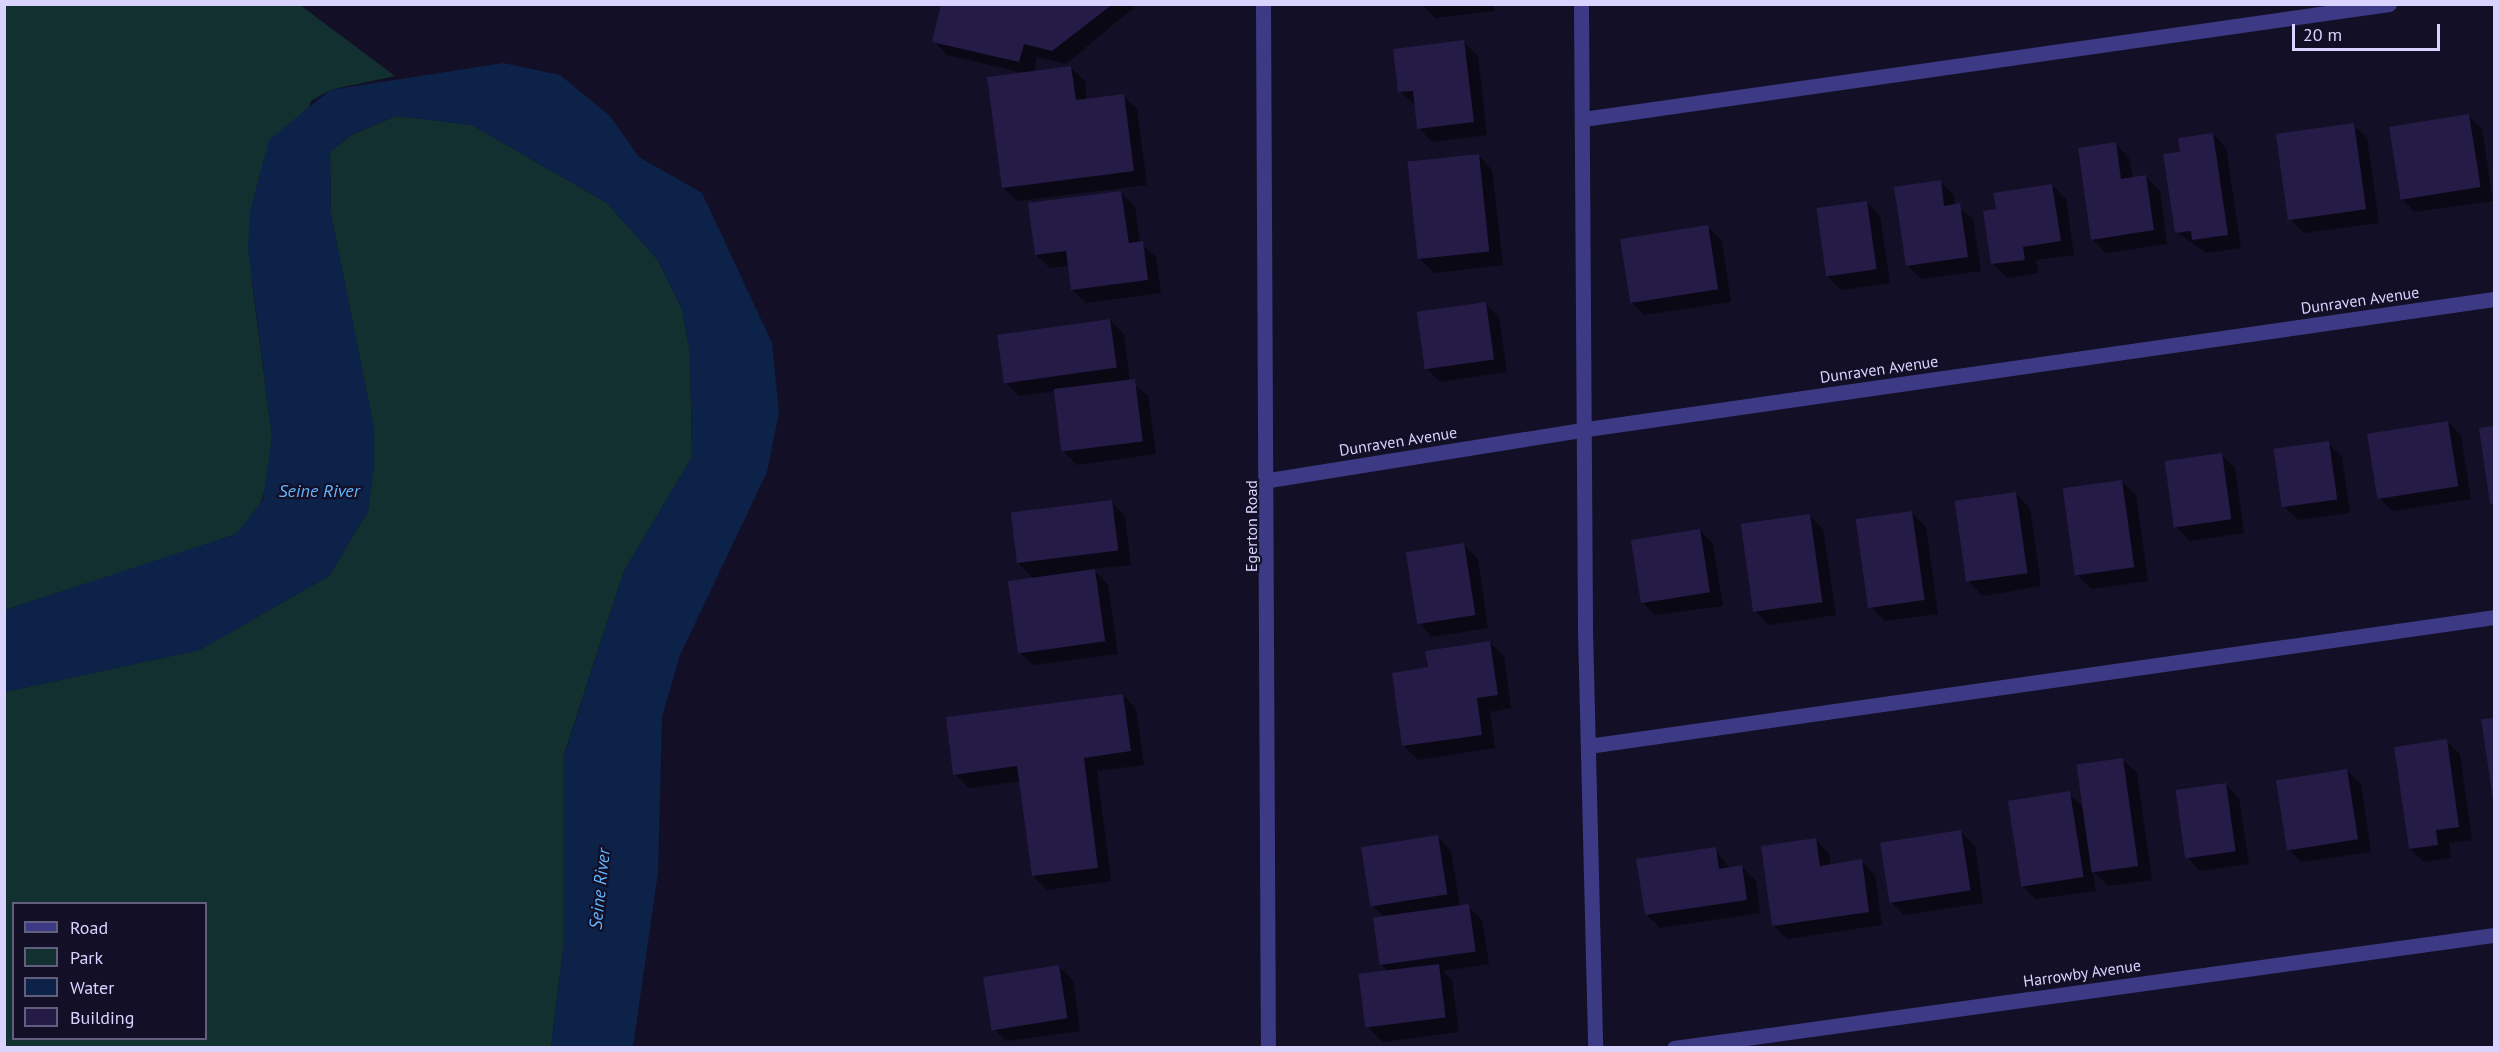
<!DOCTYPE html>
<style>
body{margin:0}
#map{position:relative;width:2499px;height:1052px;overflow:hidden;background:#130f26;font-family:"PT Sans",sans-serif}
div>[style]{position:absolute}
.green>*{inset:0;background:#12302f}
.water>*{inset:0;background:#0c2248}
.shadow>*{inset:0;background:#0007}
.building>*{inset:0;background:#241b47;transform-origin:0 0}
.minor>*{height:15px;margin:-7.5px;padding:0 7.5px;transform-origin:7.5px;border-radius:7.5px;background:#3d3a85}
span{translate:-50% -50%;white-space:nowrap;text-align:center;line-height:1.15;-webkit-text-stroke:4.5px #130f26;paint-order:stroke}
.street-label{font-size:16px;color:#d9d4ff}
.water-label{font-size:18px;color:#62b6ff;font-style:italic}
.frame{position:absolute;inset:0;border:6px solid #d9d4ff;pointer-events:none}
.legend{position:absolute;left:12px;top:902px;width:195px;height:138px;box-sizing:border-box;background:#130f26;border:2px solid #625e7d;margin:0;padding:8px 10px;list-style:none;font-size:18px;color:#d9d4ff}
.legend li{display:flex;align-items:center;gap:12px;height:30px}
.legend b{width:30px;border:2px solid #625e7d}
.scale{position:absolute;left:2292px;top:24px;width:148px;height:27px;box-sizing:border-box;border:3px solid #d9d4ff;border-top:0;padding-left:8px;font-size:18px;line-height:21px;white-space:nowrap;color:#d9d4ff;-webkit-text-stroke:4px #130f26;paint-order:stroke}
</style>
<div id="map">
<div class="green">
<i style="clip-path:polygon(5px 5px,300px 5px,395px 76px,330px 90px,311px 101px,252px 282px,272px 437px,270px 477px,255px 517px,236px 534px,197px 548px,5px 610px)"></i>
<i style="clip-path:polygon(evenodd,396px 116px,472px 125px,607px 203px,658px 260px,682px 309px,690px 353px,692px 457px,624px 571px,563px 758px,563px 950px,551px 1047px,5px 1047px,4px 692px,199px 650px,329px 576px,368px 511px,374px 463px,373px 423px,331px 215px,330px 152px,351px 135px,396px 116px,14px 904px,206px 904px,206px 1038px,14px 1038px,14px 904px)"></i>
</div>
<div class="water">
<i style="clip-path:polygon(503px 63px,560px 75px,610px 116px,639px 157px,702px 193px,772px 343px,779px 413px,767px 472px,680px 655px,662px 717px,658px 873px,633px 1047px,551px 1047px,563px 950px,563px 759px,624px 571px,692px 457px,690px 353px,682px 309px,658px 260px,607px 203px,472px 125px,396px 116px,351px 135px,330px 152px,331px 215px,373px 423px,374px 463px,368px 511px,329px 576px,200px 650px,5px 692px,5px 610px,236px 534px,263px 500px,272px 437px,248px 248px,250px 211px,269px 140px,330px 90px)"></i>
</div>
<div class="shadow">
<i style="clip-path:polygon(942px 4px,1138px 4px,1066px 64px,1037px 57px,1034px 72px,1071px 68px,1085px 81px,1087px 100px,1123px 95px,1137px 109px,1147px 185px,1017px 201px,1003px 188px,1025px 73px,947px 55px,934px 41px)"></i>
<i style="clip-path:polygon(1421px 4px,1494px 4px,1494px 11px,1435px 18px)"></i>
<i style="clip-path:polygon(1464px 42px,1478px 56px,1487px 135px,1432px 142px,1419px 128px,1416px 105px,1400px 92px)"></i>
<i style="clip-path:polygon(2468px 116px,2482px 129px,2493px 201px,2415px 212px,2401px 198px)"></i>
<i style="clip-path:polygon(2353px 125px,2367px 138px,2379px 223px,2304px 233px,2290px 219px)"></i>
<i style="clip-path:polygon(2213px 134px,2226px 148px,2241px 248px,2207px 253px,2176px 232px,2181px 153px)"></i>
<i style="clip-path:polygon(2116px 144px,2129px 158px,2133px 179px,2146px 177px,2160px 191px,2167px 244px,2106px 253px,2092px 239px)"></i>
<i style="clip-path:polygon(1479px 156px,1492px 170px,1503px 265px,1434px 273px,1420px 259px)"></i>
<i style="clip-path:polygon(1940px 182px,1954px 195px,1955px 205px,1973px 219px,1981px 271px,1921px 279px,1907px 265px)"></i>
<i style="clip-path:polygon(2052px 185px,2066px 199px,2074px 255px,2036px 260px,2038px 273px,2007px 278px,1993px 264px,1997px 211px)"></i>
<i style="clip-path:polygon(1121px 193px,1135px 206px,1140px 243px,1156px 257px,1161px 293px,1086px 303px,1072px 289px,1070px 266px,1050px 268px,1036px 255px)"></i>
<i style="clip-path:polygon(1866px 202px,1880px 216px,1890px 283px,1841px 290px,1827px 276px)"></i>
<i style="clip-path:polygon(1708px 227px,1722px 241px,1731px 302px,1644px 315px,1631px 301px)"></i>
<i style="clip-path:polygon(1485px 303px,1499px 317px,1507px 372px,1440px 382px,1426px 368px)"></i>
<i style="clip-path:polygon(1110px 320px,1124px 334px,1130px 382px,1148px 395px,1156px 454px,1077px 465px,1063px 451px,1055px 391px,1019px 396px,1005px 382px)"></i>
<i style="clip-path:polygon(2448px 422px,2461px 436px,2471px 499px,2393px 511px,2379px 498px)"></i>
<i style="clip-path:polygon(2494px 427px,2494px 507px,2481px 429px)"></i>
<i style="clip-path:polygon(2328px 443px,2342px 457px,2350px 513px,2298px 520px,2284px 506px)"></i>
<i style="clip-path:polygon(2221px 454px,2235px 468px,2244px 533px,2190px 541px,2176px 527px)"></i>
<i style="clip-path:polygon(2122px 482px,2136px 495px,2148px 581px,2091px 589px,2077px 575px)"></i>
<i style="clip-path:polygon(2016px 494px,2030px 508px,2041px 586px,1983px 596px,1969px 582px)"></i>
<i style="clip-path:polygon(1111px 502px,1125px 516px,1131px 565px,1093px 569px,1108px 585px,1118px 654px,1033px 665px,1019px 652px,1034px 579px,1019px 564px)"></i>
<i style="clip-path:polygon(1912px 513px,1926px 527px,1938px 614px,1885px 621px,1871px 607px)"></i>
<i style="clip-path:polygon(1809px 515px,1823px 529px,1836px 615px,1769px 625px,1755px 611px)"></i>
<i style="clip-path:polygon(1700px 530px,1713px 544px,1723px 606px,1655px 615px,1641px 601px)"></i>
<i style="clip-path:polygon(1464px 545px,1478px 559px,1488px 628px,1432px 637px,1419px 623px)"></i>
<i style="clip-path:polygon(1490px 643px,1504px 656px,1511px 708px,1490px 712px,1495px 748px,1418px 760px,1404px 746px,1393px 674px,1430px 669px)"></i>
<i style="clip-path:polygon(1123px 695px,1136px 709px,1144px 765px,1097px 771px,1111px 881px,1047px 890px,1033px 876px,1021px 781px,969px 788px,955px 774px)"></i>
<i style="clip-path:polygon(2494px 719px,2494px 798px,2483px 721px)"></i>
<i style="clip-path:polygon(2446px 740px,2460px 754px,2472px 840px,2449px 843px,2451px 858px,2424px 862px,2410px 849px)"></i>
<i style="clip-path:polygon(2123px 760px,2137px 773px,2152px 880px,2108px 886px,2093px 871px,2096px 891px,2035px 899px,2022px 885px,2069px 793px,2084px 808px)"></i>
<i style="clip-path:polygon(2347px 771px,2361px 784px,2371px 852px,2301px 862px,2288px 848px)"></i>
<i style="clip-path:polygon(2226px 785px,2239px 798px,2249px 864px,2200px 871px,2187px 857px)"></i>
<i style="clip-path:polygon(1961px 832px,1975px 846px,1983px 903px,1904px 915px,1890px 901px)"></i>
<i style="clip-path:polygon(1438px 837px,1451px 851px,1460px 907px,1468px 906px,1482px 920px,1489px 964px,1443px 971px,1452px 980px,1459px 1032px,1383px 1042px,1369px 1029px,1390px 973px,1381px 964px,1385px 918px,1371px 904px)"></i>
<i style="clip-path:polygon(1816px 840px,1829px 854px,1831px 866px,1861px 861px,1875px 875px,1882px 925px,1787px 939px,1773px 925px)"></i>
<i style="clip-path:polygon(1715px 849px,1730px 869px,1742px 867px,1756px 881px,1760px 913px,1660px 928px,1646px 914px)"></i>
<i style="clip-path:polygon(1059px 967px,1073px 980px,1080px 1031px,1006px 1041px,992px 1027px)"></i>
</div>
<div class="building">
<i style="clip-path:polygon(941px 4px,1113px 4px,1052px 51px,1024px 44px,1019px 62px,932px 42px)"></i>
<i style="clip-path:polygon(1464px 40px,1474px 122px,1417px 129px,1413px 91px,1398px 92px,1393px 49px)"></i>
<i style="clip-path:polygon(1071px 66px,1076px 100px,1124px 94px,1134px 171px,1002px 188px,987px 77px)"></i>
<i style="left:2469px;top:114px;width:74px;height:81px;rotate:81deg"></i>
<i style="left:2354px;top:123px;width:87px;height:79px;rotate:82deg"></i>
<i style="clip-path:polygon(2213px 133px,2228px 235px,2192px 240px,2191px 231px,2175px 233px,2163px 154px,2180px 152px,2178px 138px)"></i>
<i style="clip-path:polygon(2116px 142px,2121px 179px,2146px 175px,2154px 230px,2091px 240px,2078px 148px)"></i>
<i style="left:1479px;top:154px;width:98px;height:72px;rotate:84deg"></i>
<i style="clip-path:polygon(1941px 180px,1944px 206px,1960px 203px,1968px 257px,1906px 266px,1894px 187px)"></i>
<i style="clip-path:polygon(2052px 184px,2061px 241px,2023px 247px,2025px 260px,1991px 264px,1983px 211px,1996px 209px,1993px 193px)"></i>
<i style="clip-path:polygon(1121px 191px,1129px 243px,1143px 241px,1148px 280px,1071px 290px,1066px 251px,1035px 255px,1028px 203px)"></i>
<i style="left:1867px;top:201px;width:69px;height:51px;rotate:82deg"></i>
<i style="left:1708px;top:225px;width:65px;height:89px;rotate:81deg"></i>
<i style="left:1486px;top:302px;width:58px;height:70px;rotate:82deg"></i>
<i style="left:1110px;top:319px;width:49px;height:114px;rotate:82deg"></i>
<i style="left:1135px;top:379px;width:63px;height:82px;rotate:83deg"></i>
<i style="left:2448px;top:421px;width:66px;height:82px;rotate:81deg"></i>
<i style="clip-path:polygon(2494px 426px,2494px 503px,2490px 504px,2479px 428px)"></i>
<i style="left:2329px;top:441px;width:59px;height:56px;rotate:82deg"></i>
<i style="left:2222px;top:453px;width:67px;height:58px;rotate:82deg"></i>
<i style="left:2122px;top:480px;width:88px;height:60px;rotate:82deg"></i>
<i style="left:2016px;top:492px;width:82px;height:62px;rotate:82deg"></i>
<i style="left:1112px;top:500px;width:51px;height:102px;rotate:83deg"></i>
<i style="left:1912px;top:511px;width:90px;height:57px;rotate:82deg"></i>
<i style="left:1810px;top:514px;width:89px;height:70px;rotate:82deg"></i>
<i style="left:1700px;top:529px;width:64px;height:70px;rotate:81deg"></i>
<i style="left:1464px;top:543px;width:73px;height:59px;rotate:81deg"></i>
<i style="left:1095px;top:569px;width:73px;height:88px;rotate:82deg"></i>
<i style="clip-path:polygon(1490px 641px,1498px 695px,1477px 698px,1482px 735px,1402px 746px,1392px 673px,1428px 667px,1425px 651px)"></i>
<i style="clip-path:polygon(1123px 694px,1131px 751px,1084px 758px,1098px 868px,1032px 876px,1017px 766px,953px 775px,946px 717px)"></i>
<i style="clip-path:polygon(2494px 718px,2494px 799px,2493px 799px,2481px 719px)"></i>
<i style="clip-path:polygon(2447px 739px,2459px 827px,2436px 830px,2438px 845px,2409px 849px,2394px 747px)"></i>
<i style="left:2123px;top:758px;width:109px;height:47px;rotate:82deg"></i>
<i style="left:2347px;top:769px;width:71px;height:72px;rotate:81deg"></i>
<i style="left:2226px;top:783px;width:69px;height:51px;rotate:82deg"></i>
<i style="left:2070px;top:791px;width:87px;height:63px;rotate:81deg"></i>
<i style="left:1961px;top:830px;width:61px;height:82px;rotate:81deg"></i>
<i style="left:1438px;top:835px;width:60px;height:78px;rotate:81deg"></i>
<i style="clip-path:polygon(1816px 838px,1820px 866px,1862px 859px,1869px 912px,1772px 926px,1761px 846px)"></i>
<i style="clip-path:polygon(1716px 847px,1719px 869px,1742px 865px,1747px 900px,1645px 915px,1636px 859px)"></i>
<i style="left:1469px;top:904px;width:48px;height:97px;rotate:82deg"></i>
<i style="left:1439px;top:964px;width:54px;height:81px;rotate:83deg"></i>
<i style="left:1059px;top:965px;width:54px;height:77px;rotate:81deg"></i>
</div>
<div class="minor">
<i style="left:1263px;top:4px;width:1044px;rotate:89.73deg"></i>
<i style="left:1581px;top:4px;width:626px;rotate:89.63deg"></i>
<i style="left:1585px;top:630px;width:418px;rotate:88.6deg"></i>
<i style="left:1583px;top:119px;width:814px;rotate:-8.12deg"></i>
<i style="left:1269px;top:480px;width:322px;rotate:-9.1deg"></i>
<i style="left:1587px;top:429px;width:916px;rotate:-8.16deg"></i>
<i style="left:1588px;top:746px;width:915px;rotate:-8.1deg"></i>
<i style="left:1674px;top:1048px;width:828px;rotate:-7.85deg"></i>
</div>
<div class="street-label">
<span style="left:2360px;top:300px;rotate:-8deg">Dunraven Avenue</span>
<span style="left:1879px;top:369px;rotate:-8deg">Dunraven Avenue</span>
<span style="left:1398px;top:441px;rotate:-9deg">Dunraven Avenue</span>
<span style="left:1251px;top:526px;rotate:-90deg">Egerton Road</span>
<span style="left:2082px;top:973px;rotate:-8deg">Harrowby Avenue</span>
</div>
<div class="water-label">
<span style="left:319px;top:491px">Seine River</span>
<span style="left:600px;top:889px;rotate:-84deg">Seine River</span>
</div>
<div class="frame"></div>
<ul class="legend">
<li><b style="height:8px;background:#3d3a85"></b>Road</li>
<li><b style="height:16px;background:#12302f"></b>Park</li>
<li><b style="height:16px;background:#0c2248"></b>Water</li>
<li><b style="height:16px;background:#241b47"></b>Building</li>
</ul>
<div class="scale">20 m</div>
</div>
